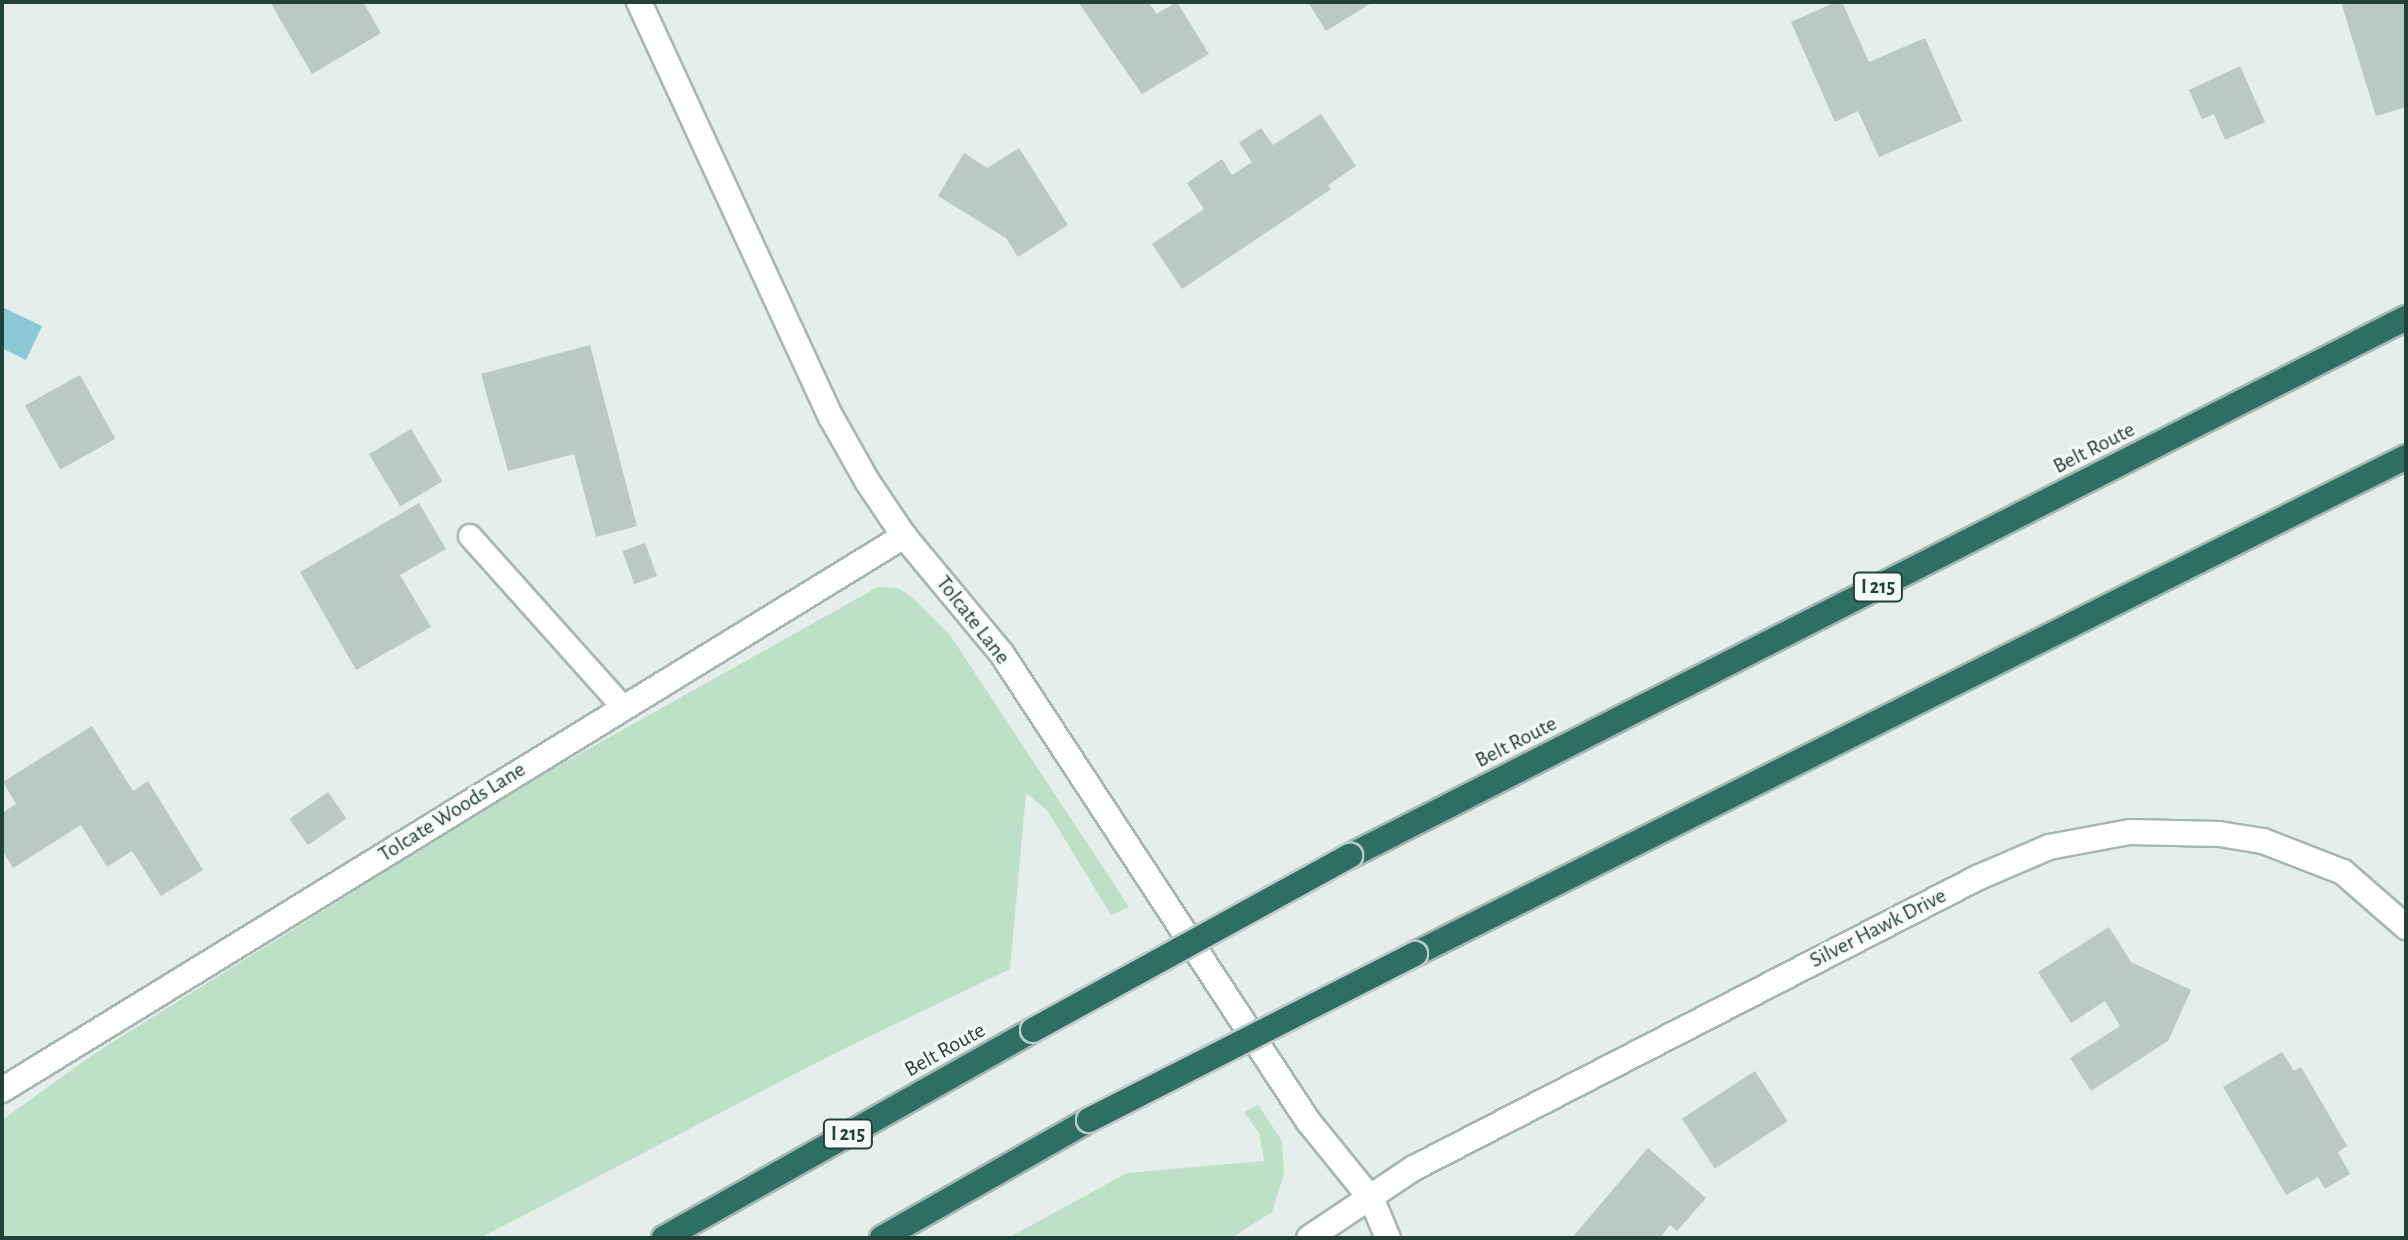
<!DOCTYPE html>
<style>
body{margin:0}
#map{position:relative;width:2408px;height:1240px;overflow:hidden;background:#e4eeea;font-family:"Alegreya Sans",sans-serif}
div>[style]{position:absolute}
.green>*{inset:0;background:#bde0c7}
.water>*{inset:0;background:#8ac9d5}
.building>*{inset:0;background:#b9c9c3;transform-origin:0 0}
.roads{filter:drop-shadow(2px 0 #a6b7b1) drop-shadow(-2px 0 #a6b7b1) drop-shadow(0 2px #a6b7b1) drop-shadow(0 -2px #a6b7b1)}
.lane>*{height:22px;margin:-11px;padding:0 11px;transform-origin:11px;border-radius:11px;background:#fff}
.street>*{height:24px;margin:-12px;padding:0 12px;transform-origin:12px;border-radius:12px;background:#fff}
.highway>*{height:24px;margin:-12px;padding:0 12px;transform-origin:12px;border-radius:12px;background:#2d6f62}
.bridges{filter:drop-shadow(2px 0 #c1cac8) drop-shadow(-2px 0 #c1cac8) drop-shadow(0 2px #c1cac8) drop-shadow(0 -2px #c1cac8)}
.highway-bridge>*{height:24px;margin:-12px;padding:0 12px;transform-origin:12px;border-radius:12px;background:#2d6f62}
span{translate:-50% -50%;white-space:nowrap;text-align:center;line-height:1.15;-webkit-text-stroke:6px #f5faf8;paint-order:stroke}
.shield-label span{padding:2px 6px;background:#f5faf8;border:2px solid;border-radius:6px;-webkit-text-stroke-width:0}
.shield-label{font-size:20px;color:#224139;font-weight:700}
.street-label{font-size:22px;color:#224139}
.frame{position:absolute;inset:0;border:4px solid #224139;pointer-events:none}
</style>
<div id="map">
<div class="green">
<i style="clip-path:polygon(878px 587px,898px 588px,913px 598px,950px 635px,1129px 907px,1111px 915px,1047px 810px,1026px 793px,1010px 969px,837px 1052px,480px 1238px,2px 1238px,2px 1120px,97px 1052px,524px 785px)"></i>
<i style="clip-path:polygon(1258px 1105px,1282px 1141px,1284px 1174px,1272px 1212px,1231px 1238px,1008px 1238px,1127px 1173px,1264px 1161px,1259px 1133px,1244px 1112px)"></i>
</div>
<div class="water">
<i style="clip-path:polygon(2px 307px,42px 326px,26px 360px,2px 348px)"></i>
</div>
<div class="building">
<i style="clip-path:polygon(270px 2px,363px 2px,381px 33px,312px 74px)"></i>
<i style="clip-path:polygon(1078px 2px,1149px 2px,1156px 14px,1177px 2px,1209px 54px,1142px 94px)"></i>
<i style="clip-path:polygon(1308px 2px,1373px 2px,1326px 31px)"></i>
<i style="clip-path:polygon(1836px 2px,1842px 2px,1869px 62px,1925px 38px,1962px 121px,1879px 157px,1858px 111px,1835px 122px,1791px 22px)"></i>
<i style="clip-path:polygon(2341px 2px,2406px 2px,2406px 107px,2376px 116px)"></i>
<i style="clip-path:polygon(2240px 66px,2265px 122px,2225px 140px,2214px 114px,2202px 119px,2189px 90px)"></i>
<i style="clip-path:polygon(1321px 114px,1356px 166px,1328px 185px,1331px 189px,1182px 289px,1152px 244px,1204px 209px,1187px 183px,1222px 159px,1232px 175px,1252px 162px,1239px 143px,1261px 128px,1273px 145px)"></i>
<i style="clip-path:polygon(1019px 148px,1068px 225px,1018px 257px,1006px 238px,938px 196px,964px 153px,987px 168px)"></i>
<i style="clip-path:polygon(590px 345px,637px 526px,596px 537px,574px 454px,508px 471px,481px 374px)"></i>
<i style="left:80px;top:375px;width:73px;height:63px;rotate:61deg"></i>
<i style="left:411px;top:429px;width:61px;height:49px;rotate:59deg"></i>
<i style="clip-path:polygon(419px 503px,446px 549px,400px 575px,431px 627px,356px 670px,300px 572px)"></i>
<i style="left:645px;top:543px;width:35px;height:24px;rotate:70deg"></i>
<i style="clip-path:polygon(92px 726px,133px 791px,148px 781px,203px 870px,161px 896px,132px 851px,107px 867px,81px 825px,13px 868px,2px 850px,2px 813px,16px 804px,3px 782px)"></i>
<i style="left:328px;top:792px;width:32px;height:47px;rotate:55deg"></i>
<i style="clip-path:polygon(2109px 927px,2131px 962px,2191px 990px,2168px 1041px,2091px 1091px,2070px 1058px,2120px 1026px,2105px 1001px,2071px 1023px,2038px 972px)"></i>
<i style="clip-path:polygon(2282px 1052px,2294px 1071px,2301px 1067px,2347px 1146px,2338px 1152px,2350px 1174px,2325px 1189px,2318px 1177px,2286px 1195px,2223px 1087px)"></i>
<i style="left:1755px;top:1071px;width:60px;height:87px;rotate:57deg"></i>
<i style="clip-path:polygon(1648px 1148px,1706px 1198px,1677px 1231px,1670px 1225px,1660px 1238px,1572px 1238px)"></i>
</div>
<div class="roads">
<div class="lane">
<i style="left:470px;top:536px;width:228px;rotate:48.2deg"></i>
</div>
<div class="street">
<i style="left:639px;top:2px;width:457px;rotate:65.2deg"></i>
<i style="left:831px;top:417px;width:73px;rotate:60.6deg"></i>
<i style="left:867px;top:481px;width:66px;rotate:56.1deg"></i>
<i style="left:904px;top:536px;width:153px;rotate:50.3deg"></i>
<i style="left:1002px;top:654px;width:558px;rotate:56.77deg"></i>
<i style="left:1308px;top:1121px;width:102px;rotate:51deg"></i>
<i style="left:1372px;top:1200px;width:41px;rotate:67.2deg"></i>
<i style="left:2px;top:1090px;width:1059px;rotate:-31.56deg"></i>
<i style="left:1309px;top:1238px;width:126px;rotate:-33.7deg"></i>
<i style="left:1414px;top:1168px;width:633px;rotate:-27.25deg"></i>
<i style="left:1977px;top:878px;width:78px;rotate:-23.3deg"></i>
<i style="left:2049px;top:847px;width:82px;rotate:-10.5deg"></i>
<i style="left:2130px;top:832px;width:89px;rotate:1.3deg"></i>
<i style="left:2219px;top:834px;width:45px;rotate:9deg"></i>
<i style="left:2263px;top:841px;width:86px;rotate:21.2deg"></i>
<i style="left:2343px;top:872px;width:84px;rotate:41.1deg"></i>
</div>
<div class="highway">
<i style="left:1350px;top:856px;width:1185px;rotate:-27deg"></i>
<i style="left:1415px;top:954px;width:1109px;rotate:-26.63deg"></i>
<i style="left:664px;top:1238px;width:424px;rotate:-29.4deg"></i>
<i style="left:882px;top:1238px;width:238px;rotate:-29.7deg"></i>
</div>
</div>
<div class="bridges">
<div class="highway-bridge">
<i style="left:1033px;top:1030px;width:362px;rotate:-28.8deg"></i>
<i style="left:1089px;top:1120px;width:366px;rotate:-27deg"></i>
</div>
</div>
<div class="shield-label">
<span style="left:1878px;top:587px">I 215</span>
<span style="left:848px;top:1134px">I 215</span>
</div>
<div class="street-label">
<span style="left:2094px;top:448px;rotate:-27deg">Belt Route</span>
<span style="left:973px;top:620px;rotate:52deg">Tolcate Lane</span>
<span style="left:1516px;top:742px;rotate:-27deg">Belt Route</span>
<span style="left:452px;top:812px;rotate:-32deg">Tolcate Woods Lane</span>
<span style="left:1878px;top:928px;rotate:-27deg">Silver Hawk Drive</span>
<span style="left:945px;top:1050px;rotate:-29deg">Belt Route</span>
</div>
<div class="frame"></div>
</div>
